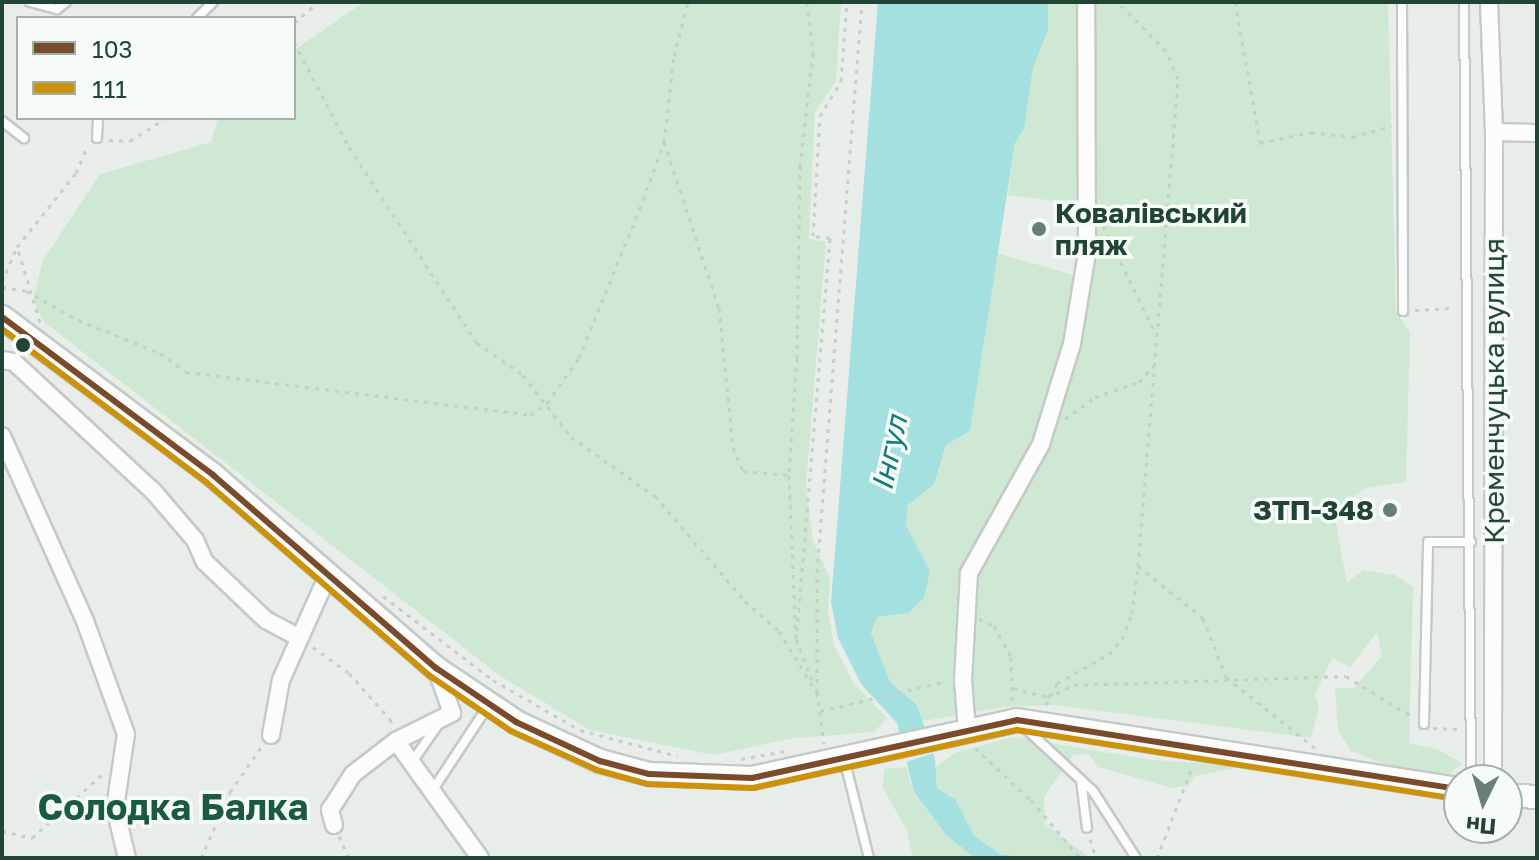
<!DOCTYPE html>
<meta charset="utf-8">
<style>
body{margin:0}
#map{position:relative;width:1539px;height:860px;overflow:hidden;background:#e8edea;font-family:"Golos Text",sans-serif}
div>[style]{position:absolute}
.green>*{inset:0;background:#cfe8d3}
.water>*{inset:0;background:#a4e0df}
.pier>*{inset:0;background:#e8edea;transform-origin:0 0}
.path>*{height:3px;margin-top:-1.5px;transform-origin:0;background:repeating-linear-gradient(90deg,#c6cfca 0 4px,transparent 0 10px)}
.roads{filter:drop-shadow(2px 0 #c4cac7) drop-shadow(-2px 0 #c4cac7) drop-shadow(0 2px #c4cac7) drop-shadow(0 -2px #c4cac7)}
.lane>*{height:8px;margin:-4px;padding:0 4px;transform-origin:4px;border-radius:4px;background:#fcfcfc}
.street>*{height:16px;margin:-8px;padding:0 8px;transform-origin:8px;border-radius:8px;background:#fcfcfc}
.secondary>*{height:22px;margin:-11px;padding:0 11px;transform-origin:11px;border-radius:11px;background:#fcfcfc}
.bus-1>*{height:6px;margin:-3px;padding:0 3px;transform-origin:3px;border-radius:3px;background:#7a4b2a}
.bus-2>*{height:6px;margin:-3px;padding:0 3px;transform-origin:3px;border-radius:3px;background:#cc920b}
.dots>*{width:22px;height:22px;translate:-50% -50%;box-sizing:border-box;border:4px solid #f6fbf8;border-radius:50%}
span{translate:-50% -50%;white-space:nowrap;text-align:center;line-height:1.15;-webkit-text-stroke:7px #f6fbf8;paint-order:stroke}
.poi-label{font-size:28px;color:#214435;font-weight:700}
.left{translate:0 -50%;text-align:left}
.right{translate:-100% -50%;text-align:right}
.street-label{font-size:28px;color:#214435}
.water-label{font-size:30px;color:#127c7d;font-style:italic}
.district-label{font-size:36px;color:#1a5a40;font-weight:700}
.frame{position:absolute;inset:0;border:4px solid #214435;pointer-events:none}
.legend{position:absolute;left:16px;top:16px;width:280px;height:104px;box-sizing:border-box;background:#f6fbf8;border:2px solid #a1b2aa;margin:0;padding:10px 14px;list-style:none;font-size:24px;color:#214435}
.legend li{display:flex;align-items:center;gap:16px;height:40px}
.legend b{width:40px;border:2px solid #a1b2aa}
.north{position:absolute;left:1443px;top:764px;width:80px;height:80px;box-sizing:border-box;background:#f6fbf8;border:2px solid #a1b2aa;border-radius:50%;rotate:185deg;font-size:22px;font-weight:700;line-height:32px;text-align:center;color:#214435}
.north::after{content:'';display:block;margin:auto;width:28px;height:36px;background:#677f74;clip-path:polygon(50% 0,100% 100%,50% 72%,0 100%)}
</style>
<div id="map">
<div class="green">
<i style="clip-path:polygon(364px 2px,841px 2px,836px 81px,815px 112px,809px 239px,826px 242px,806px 486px,813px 541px,830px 578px,828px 612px,834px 645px,854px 684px,887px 718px,874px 732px,795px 738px,713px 755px,590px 730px,499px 675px,44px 322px,33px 300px,43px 260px,100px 174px,211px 142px,218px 118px,294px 118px,294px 50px)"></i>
<i style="clip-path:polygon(1048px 2px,1388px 2px,1396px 311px,1410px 332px,1406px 482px,1365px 488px,1334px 513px,1347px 583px,1363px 570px,1395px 575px,1413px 587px,1409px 743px,1437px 749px,1462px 763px,1450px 774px,1388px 765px,1351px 751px,1338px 731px,1335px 688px,1354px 688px,1382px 656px,1377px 632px,1350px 667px,1332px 658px,1315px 695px,1319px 707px,1311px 738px,1054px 705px,1004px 707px,923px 721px,917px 705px,890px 682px,871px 633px,877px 617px,908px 613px,930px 571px,906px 525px,908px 505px,934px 484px,946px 445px,970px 431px,997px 253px,1074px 275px,1079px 204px,1008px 195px,1015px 143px,1024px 129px,1033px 68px,1048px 30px)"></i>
<i style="clip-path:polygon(1013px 737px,1153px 760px,1247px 766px,1194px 776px,1189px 786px,1172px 788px,1098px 767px,1089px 754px,1073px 755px,1044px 797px,1045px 824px,1090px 858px,1028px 858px,1000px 854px,974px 836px,956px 800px,937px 788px,936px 767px,955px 753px)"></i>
<i style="clip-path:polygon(906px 767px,914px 793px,946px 835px,975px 858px,913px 858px,907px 831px,883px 788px,884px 769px)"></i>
</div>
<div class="water">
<i style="clip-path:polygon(878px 2px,1048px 2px,1048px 30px,1033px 68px,1024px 129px,1015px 143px,970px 431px,946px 445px,934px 484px,908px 505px,906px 525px,930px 571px,924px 598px,908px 613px,877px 617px,871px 633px,890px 682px,917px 705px,935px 759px,937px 788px,956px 800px,974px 836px,1000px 854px,1028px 858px,975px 858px,946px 835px,914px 792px,897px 723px,861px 684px,838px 638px,831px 602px)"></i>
</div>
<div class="pier">
<i style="left:929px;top:725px;width:28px;height:35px;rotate:72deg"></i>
</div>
<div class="path">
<i style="left:807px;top:2px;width:51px;rotate:83.3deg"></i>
<i style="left:813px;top:53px;width:113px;rotate:96.6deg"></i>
<i style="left:800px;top:165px;width:193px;rotate:90.9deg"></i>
<i style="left:797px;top:358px;width:117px;rotate:93.9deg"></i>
<i style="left:789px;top:475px;width:164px;rotate:87.6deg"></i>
<i style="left:796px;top:639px;width:49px;rotate:68.6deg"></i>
<i style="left:1235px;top:2px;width:143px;rotate:79.9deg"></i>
<i style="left:1260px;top:143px;width:52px;rotate:-12.2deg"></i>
<i style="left:1311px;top:132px;width:41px;rotate:7deg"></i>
<i style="left:1352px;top:137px;width:41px;rotate:-15.8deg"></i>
<i style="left:294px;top:23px;width:32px;rotate:-41deg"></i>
<i style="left:294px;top:42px;width:119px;rotate:62.4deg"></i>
<i style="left:349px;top:147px;width:234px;rotate:56.9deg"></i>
<i style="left:477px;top:343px;width:56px;rotate:34.8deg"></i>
<i style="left:523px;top:375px;width:78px;rotate:52.3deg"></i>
<i style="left:571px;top:437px;width:103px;rotate:35.1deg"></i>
<i style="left:655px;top:496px;width:138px;rotate:49.4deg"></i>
<i style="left:745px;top:601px;width:45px;rotate:41.4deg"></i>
<i style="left:779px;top:631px;width:73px;rotate:58.5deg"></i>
<i style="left:109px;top:140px;width:21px;rotate:3deg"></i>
<i style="left:130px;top:141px;width:43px;rotate:-32.6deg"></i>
<i style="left:664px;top:142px;width:175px;rotate:71.7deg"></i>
<i style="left:719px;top:308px;width:140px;rotate:84.2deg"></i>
<i style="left:733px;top:447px;width:26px;rotate:67deg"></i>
<i style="left:743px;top:471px;width:46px;rotate:5deg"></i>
<i style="left:1103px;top:226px;width:120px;rotate:63.9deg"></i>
<i style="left:2px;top:282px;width:36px;rotate:-67deg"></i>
<i style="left:2px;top:287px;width:24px;rotate:9deg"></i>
<i style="left:26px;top:291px;width:60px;rotate:29.1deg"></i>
<i style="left:78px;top:320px;width:88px;rotate:21.9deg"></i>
<i style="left:160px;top:353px;width:32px;rotate:36deg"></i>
<i style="left:186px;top:372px;width:347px;rotate:7.1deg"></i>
<i style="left:530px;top:415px;width:21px;rotate:-35deg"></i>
<i style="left:547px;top:403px;width:55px;rotate:-54.6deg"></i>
<i style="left:579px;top:358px;width:170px;rotate:-67.9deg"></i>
<i style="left:643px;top:200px;width:62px;rotate:-70.1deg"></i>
<i style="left:664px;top:142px;width:87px;rotate:-83.4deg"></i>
<i style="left:674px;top:56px;width:56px;rotate:-75.5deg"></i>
<i style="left:1415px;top:310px;width:40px;rotate:-2.9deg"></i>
<i style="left:40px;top:322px;width:78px;rotate:-107deg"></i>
<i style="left:17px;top:247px;width:95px;rotate:-51.4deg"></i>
<i style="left:76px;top:173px;width:30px;rotate:-67deg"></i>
<i style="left:1065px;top:419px;width:37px;rotate:-36deg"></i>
<i style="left:1095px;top:397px;width:46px;rotate:-18.8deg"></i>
<i style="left:1139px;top:382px;width:24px;rotate:-48deg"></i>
<i style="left:1138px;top:566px;width:83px;rotate:38.7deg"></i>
<i style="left:1203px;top:618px;width:63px;rotate:68.7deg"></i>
<i style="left:1226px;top:677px;width:114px;rotate:38.6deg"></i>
<i style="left:383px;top:596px;width:138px;rotate:37.4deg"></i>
<i style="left:493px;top:680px;width:100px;rotate:29.9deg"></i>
<i style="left:580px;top:730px;width:101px;rotate:14.9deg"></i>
<i style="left:979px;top:619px;width:17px;rotate:25deg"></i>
<i style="left:994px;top:626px;width:35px;rotate:61deg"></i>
<i style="left:1011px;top:657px;width:48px;rotate:88.8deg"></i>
<i style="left:797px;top:631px;width:394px;rotate:-85.2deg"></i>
<i style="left:830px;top:238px;width:17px;rotate:-173deg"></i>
<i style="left:813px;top:236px;width:120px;rotate:-86.7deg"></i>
<i style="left:820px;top:116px;width:41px;rotate:-59deg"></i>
<i style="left:841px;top:81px;width:79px;rotate:-85.7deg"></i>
<i style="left:313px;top:647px;width:44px;rotate:35.8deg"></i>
<i style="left:349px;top:673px;width:62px;rotate:48.3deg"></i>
<i style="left:390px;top:719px;width:10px;rotate:73deg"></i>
<i style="left:1013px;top:688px;width:35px;rotate:15deg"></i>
<i style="left:1047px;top:697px;width:30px;rotate:-24deg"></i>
<i style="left:1074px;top:685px;width:272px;rotate:-1.9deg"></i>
<i style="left:1346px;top:676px;width:79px;rotate:31.5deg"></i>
<i style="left:817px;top:692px;width:52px;rotate:82.3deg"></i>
<i style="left:817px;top:692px;width:120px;rotate:-90deg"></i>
<i style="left:817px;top:572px;width:572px;rotate:-85.49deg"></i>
<i style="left:1046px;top:705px;width:25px;rotate:-63deg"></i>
<i style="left:1057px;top:683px;width:60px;rotate:-29.1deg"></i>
<i style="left:1109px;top:654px;width:20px;rotate:-49deg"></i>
<i style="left:1122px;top:639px;width:27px;rotate:-68deg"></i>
<i style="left:1132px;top:614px;width:48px;rotate:-82.9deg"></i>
<i style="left:1138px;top:566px;width:489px;rotate:-85.3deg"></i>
<i style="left:1178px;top:79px;width:30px;rotate:-113deg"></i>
<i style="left:1166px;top:51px;width:69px;rotate:-134.4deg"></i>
<i style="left:820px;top:711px;width:130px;rotate:-13.3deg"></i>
<i style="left:1433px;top:728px;width:29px;rotate:2deg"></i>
<i style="left:975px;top:748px;width:76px;rotate:42.9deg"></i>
<i style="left:1031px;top:800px;width:76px;rotate:49.8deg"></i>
<i style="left:741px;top:759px;width:45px;rotate:-10.3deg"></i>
<i style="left:2px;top:831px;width:31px;rotate:13deg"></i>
<i style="left:32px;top:838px;width:97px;rotate:-42.1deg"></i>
<i style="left:339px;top:836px;width:24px;rotate:66deg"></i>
<i style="left:1090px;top:839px;width:20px;rotate:72deg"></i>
<i style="left:201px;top:858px;width:72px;rotate:-66.3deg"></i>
<i style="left:230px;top:792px;width:56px;rotate:-55.2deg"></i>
<i style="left:1157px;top:858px;width:100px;rotate:-68.8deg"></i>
</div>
<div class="roads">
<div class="lane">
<i style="left:30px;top:2px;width:28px;rotate:15deg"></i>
<i style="left:57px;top:9px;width:11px;rotate:-38deg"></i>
<i style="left:1402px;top:2px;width:309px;rotate:89.8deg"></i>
<i style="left:1464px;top:2px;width:778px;rotate:89.48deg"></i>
<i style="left:197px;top:18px;width:23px;rotate:-45deg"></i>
<i style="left:2px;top:121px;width:28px;rotate:38deg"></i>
<i style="left:97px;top:138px;width:20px;rotate:-87deg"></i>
<i style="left:1424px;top:724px;width:182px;rotate:-88.7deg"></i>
<i style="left:1428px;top:542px;width:43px"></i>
<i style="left:1023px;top:726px;width:96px;rotate:42.9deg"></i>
<i style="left:1093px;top:791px;width:80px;rotate:57.3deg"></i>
<i style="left:412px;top:762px;width:44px;rotate:-55.2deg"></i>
<i style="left:839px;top:763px;width:11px;rotate:41deg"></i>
<i style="left:847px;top:770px;width:91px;rotate:76deg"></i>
<i style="left:1081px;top:780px;width:48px;rotate:82.9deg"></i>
<i style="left:432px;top:791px;width:102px;rotate:-56.6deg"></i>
</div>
<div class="street">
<i style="left:1489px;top:2px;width:130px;rotate:87.8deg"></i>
<i style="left:1494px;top:132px;width:648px;rotate:90.09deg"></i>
<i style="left:1494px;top:132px;width:43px;rotate:1.3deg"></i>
<i style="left:2px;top:360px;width:12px;rotate:9deg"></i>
<i style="left:14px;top:362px;width:190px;rotate:42.9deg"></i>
<i style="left:153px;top:491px;width:65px;rotate:49.4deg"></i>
<i style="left:195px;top:540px;width:24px;rotate:66deg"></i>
<i style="left:205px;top:562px;width:84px;rotate:43.6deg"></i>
<i style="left:266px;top:620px;width:38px;rotate:28deg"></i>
<i style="left:2px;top:436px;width:203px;rotate:65.8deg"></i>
<i style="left:85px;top:621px;width:120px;rotate:70.1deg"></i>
<i style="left:126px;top:734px;width:75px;rotate:98.5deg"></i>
<i style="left:115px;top:808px;width:51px;rotate:76.5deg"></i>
<i style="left:967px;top:730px;width:50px;rotate:-94.6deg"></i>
<i style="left:963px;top:680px;width:107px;rotate:-86.8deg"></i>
<i style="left:969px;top:573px;width:148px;rotate:-60.8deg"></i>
<i style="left:1041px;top:444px;width:105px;rotate:-72.8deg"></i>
<i style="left:1072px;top:344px;width:93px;rotate:-80.7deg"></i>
<i style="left:1087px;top:252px;width:250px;rotate:-90.2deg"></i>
<i style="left:271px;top:735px;width:56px;rotate:-79.7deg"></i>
<i style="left:281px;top:680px;width:115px;rotate:-65.9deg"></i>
<i style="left:396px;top:741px;width:144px;rotate:54.3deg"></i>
<i style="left:334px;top:825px;width:16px;rotate:-105deg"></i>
<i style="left:330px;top:810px;width:43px;rotate:-57.4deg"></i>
<i style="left:353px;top:774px;width:54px;rotate:-37.5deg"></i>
<i style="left:396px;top:741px;width:63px;rotate:-26.6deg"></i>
<i style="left:452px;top:713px;width:48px;rotate:-109.6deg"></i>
</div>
<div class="secondary">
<i style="left:2px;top:317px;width:264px;rotate:36.8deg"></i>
<i style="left:213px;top:475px;width:295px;rotate:40.9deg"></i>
<i style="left:436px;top:668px;width:97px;rotate:34deg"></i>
<i style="left:516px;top:722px;width:93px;rotate:24.9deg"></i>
<i style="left:600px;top:761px;width:51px;rotate:14.9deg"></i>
<i style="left:649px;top:774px;width:103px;rotate:2.2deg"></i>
<i style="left:752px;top:778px;width:271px;rotate:-12.3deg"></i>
<i style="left:1017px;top:720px;width:447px;rotate:8.9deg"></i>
<i style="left:1507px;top:795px;width:30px;rotate:4deg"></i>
</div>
</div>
<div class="bus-1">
<i style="left:2px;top:317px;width:264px;rotate:36.8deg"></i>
<i style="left:213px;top:475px;width:295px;rotate:40.9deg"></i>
<i style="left:436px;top:668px;width:97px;rotate:34deg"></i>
<i style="left:516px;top:722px;width:93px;rotate:24.9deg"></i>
<i style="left:600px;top:761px;width:51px;rotate:14.9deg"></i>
<i style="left:649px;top:774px;width:103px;rotate:2.2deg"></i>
<i style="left:752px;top:778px;width:271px;rotate:-12.3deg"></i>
<i style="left:1017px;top:720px;width:447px;rotate:8.9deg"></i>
</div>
<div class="bus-2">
<i style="left:2px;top:329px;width:256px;rotate:36.9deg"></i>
<i style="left:207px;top:483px;width:295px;rotate:40.9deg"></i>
<i style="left:430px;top:676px;width:98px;rotate:34.2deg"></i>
<i style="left:511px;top:731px;width:94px;rotate:24.4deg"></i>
<i style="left:597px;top:770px;width:53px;rotate:15.4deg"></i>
<i style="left:648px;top:784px;width:105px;rotate:2.2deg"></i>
<i style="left:753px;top:788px;width:270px;rotate:-12.4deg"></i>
<i style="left:1017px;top:730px;width:445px;rotate:8.9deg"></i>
</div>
<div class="dots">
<i style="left:1039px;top:229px;background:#677f74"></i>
<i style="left:23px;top:345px;background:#214435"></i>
<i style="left:1390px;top:510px;background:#677f74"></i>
</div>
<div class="poi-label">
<span class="left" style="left:1055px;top:229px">Ковалівський<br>пляж</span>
<span class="right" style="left:1374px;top:510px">ЗТП-348</span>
</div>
<div class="street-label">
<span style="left:1494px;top:391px;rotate:-90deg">Кременчуцька вулиця</span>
</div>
<div class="water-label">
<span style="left:889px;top:453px;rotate:-78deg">Інгул</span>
</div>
<div class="district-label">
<span style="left:173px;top:807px">Солодка Балка</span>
</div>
<div class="frame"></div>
<ul class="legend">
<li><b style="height:10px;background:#7a4b2a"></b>103</li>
<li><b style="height:10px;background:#cc920b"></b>111</li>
</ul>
<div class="north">Пн</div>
</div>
